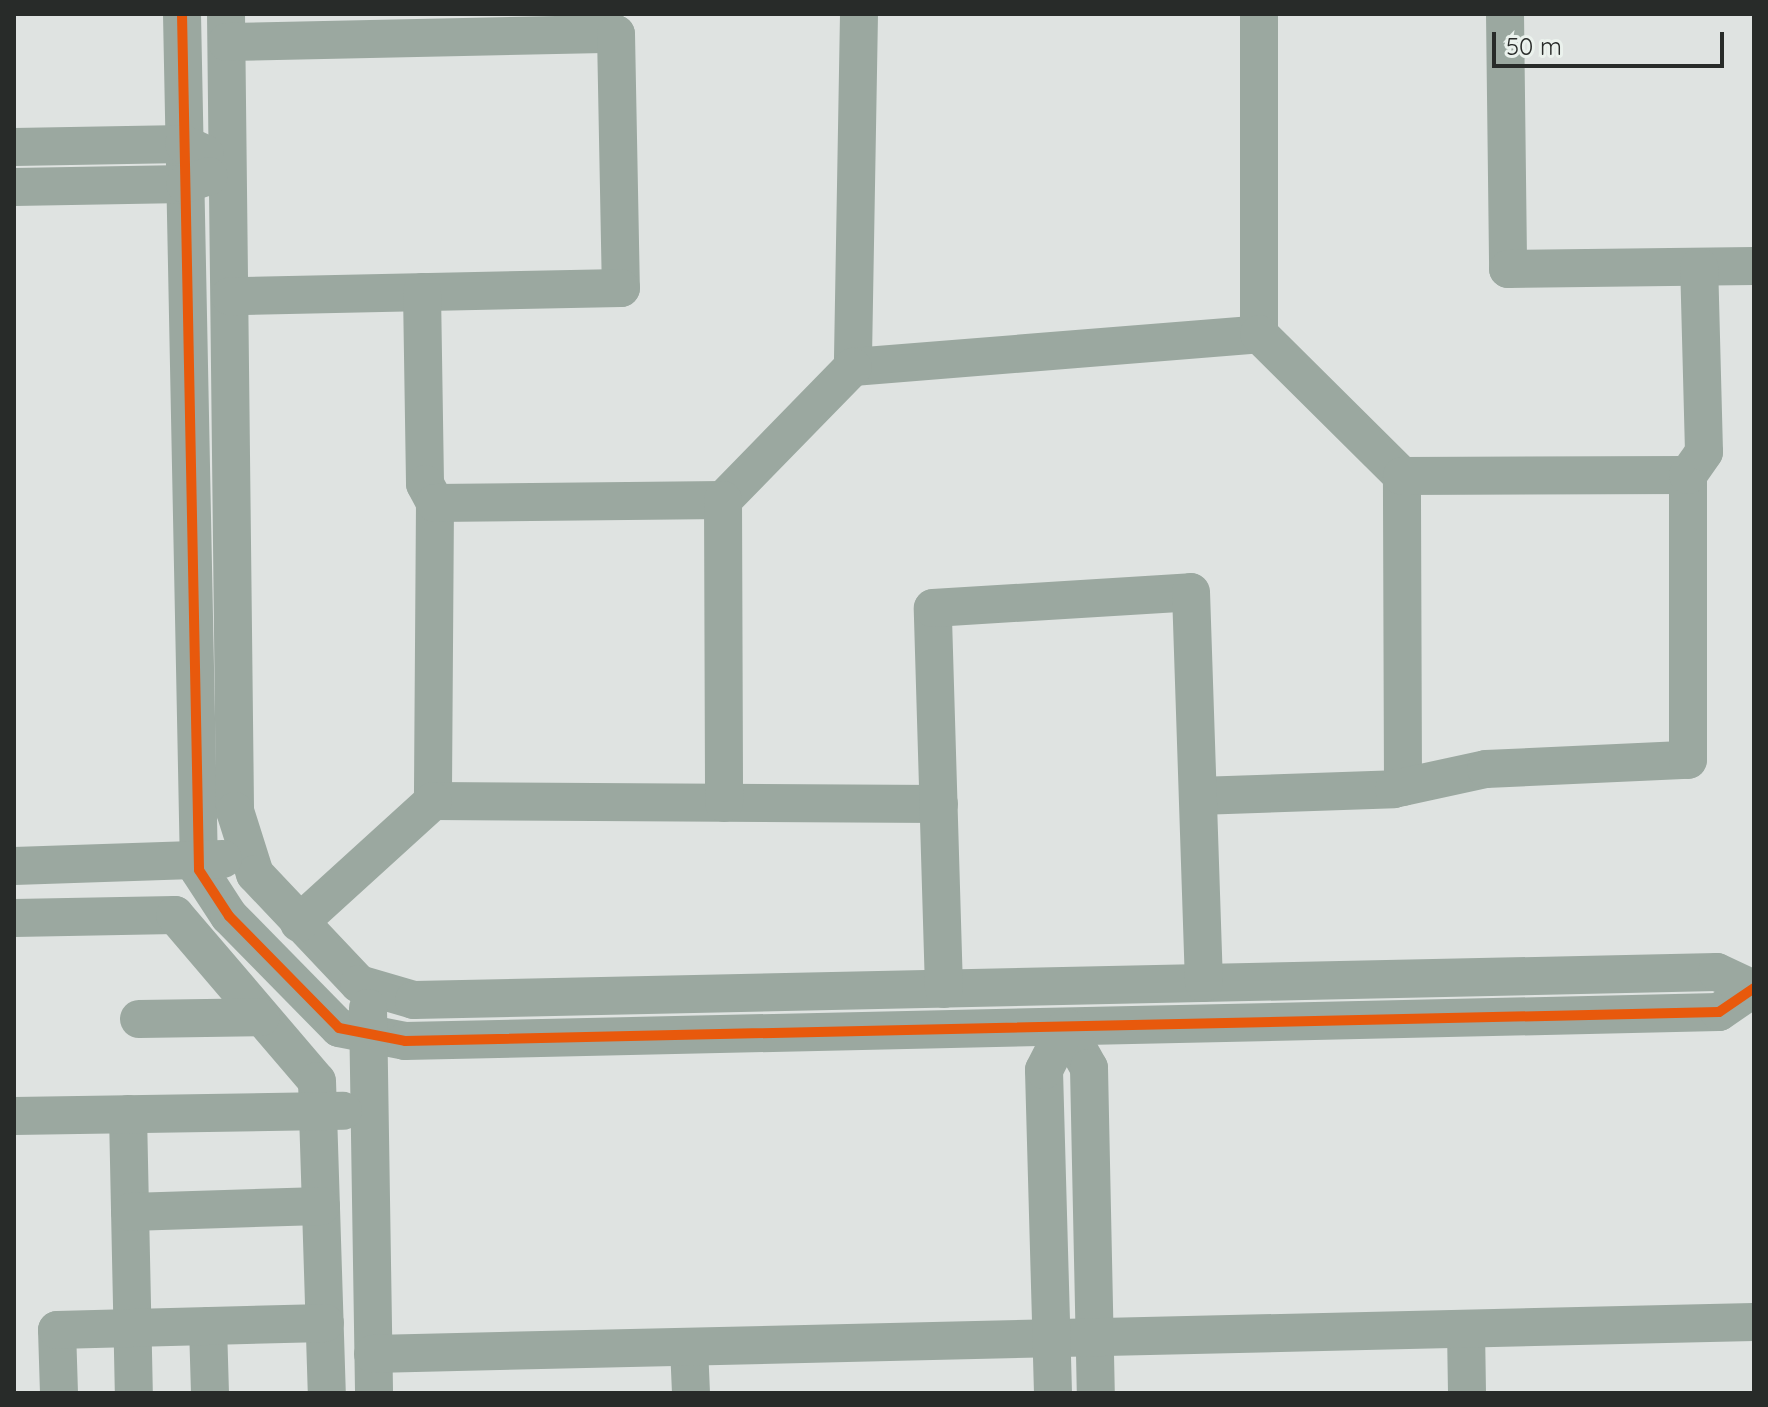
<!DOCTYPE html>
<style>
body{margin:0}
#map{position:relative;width:1768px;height:1407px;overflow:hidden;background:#dfe3e1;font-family:Quicksand,sans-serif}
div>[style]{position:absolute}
.minor>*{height:38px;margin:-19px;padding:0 19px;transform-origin:19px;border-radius:19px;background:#9ba8a0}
.cycleway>*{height:10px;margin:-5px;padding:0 5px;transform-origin:5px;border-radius:5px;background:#e8590c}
span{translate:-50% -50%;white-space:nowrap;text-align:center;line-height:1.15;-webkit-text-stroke:7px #ebf2ed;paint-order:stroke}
.frame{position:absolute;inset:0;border:16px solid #282b29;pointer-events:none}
.scale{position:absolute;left:1492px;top:32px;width:232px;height:36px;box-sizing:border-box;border:4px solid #282b29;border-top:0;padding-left:10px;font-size:24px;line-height:28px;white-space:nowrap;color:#282b29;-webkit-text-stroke:6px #ebf2ed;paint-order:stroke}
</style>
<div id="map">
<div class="minor">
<i style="left:182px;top:14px;width:856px;rotate:88.86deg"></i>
<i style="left:199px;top:870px;width:55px;rotate:56.9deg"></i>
<i style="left:229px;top:916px;width:157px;rotate:45.5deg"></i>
<i style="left:339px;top:1028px;width:67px;rotate:11.1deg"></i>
<i style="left:405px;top:1041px;width:1314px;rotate:-1.26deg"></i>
<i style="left:1719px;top:1012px;width:42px;rotate:-34.4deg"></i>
<i style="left:226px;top:14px;width:797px;rotate:89.35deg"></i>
<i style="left:235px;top:811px;width:66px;rotate:72.4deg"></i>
<i style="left:255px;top:874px;width:151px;rotate:46.6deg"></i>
<i style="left:359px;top:984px;width:57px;rotate:16.2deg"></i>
<i style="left:414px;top:1000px;width:1303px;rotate:-1.23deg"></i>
<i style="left:1717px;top:972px;width:40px;rotate:25deg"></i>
<i style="left:859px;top:14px;width:353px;rotate:91deg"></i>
<i style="left:853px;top:367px;width:407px;rotate:-4.6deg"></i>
<i style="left:1259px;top:334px;width:320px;rotate:-90deg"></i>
<i style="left:1505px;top:14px;width:255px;rotate:89.3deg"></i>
<i style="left:1508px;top:269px;width:246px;rotate:-0.7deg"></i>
<i style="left:227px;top:42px;width:389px;rotate:-1.2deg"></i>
<i style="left:616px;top:34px;width:254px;rotate:88.9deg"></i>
<i style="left:621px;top:288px;width:391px;rotate:178.8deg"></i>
<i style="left:14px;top:147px;width:170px;rotate:-1deg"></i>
<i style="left:184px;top:144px;width:23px;rotate:25deg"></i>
<i style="left:14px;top:187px;width:171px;rotate:-1deg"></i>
<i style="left:185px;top:184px;width:25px;rotate:-18deg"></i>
<i style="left:422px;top:292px;width:192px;rotate:89.1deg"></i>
<i style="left:425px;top:484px;width:21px;rotate:62deg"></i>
<i style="left:435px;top:503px;width:298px;rotate:90.4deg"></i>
<i style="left:433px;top:801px;width:506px;rotate:0.34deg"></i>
<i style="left:1259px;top:334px;width:202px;rotate:44.8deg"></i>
<i style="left:723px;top:500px;width:186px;rotate:-45.7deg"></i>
<i style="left:435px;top:503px;width:288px;rotate:-0.6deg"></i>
<i style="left:723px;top:500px;width:303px;rotate:89.8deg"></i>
<i style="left:1403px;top:787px;width:311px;rotate:-90.2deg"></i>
<i style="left:1402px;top:476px;width:286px;rotate:-0.2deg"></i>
<i style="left:1198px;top:796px;width:196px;rotate:-2deg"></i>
<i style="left:1394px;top:789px;width:94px;rotate:-12.3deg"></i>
<i style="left:1486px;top:769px;width:202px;rotate:-2.6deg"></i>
<i style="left:1688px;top:760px;width:285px;rotate:-90deg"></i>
<i style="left:1688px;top:475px;width:28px;rotate:-55deg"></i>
<i style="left:1704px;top:452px;width:185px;rotate:-91.5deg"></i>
<i style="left:14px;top:866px;width:209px;rotate:-1.9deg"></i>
<i style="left:14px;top:918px;width:161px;rotate:-1.1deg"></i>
<i style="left:175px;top:915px;width:218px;rotate:49.5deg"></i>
<i style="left:317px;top:1081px;width:312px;rotate:88.2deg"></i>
<i style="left:299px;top:923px;width:181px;rotate:-42.3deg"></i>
<i style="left:944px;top:989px;width:381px;rotate:-91.7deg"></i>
<i style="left:933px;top:608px;width:258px;rotate:-3.5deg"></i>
<i style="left:1191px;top:592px;width:391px;rotate:88.1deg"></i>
<i style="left:368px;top:1008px;width:385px;rotate:89.1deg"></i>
<i style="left:139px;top:1019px;width:122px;rotate:-0.9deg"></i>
<i style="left:1066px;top:1027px;width:47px;rotate:60.7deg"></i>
<i style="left:1089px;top:1068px;width:325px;rotate:88.8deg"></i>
<i style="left:128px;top:1114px;width:279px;rotate:88.8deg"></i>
<i style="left:14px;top:1116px;width:329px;rotate:-0.9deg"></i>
<i style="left:130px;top:1212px;width:191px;rotate:-1.8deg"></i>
<i style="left:208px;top:1326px;width:67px;rotate:88.3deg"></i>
<i style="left:1466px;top:1329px;width:64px;rotate:89.1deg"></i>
<i style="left:689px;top:1347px;width:46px;rotate:87.5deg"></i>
<i style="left:373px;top:1354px;width:1381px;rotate:-1.33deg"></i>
<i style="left:59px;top:1393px;width:63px;rotate:-91.8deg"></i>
<i style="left:57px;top:1330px;width:268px;rotate:-1.5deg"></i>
<i style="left:1053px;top:1393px;width:323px;rotate:-91.6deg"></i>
<i style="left:1044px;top:1070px;width:48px;rotate:-62.9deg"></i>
</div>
<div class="cycleway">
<i style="left:182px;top:14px;width:856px;rotate:88.86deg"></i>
<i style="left:199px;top:870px;width:55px;rotate:56.9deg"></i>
<i style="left:229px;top:916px;width:157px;rotate:45.5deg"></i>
<i style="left:339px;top:1028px;width:67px;rotate:11.1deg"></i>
<i style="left:405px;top:1041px;width:1314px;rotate:-1.26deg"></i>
<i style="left:1719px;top:1012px;width:42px;rotate:-34.4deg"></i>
</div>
<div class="frame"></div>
<div class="scale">50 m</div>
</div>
